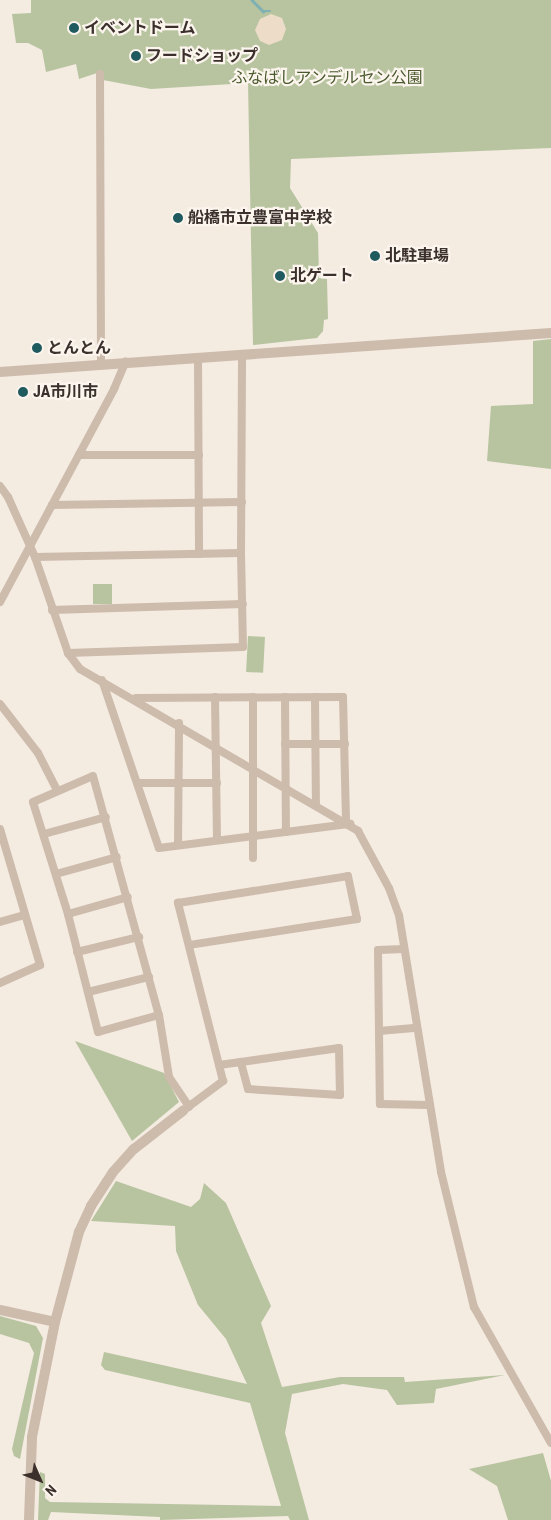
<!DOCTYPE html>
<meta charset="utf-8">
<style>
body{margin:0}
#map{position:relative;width:551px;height:1520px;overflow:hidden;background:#f4ebe1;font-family:"Roboto Condensed","Noto Sans JP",sans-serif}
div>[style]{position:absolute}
.green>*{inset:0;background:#b8c4a0;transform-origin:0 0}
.plaza>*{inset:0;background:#ecdcc8}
.stream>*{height:2.5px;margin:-1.25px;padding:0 1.25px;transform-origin:1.25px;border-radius:1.25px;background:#7fb0b2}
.minor>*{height:8px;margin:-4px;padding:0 4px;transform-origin:4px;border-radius:4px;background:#cdbbac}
.tertiary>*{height:10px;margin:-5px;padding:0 5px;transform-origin:5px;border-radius:5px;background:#cdbbac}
.dots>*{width:14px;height:14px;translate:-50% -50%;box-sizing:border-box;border:2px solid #fbf5ee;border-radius:50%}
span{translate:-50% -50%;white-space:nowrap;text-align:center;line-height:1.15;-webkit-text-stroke:4.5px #fbf5ee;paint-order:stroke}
.poi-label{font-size:16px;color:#3b302b;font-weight:700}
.left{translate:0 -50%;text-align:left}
.park-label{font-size:16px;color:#4a5a2e}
.north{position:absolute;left:15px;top:1455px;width:50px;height:50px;-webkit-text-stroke:4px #fbf5ee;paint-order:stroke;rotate:134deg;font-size:14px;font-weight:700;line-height:20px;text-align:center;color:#3b302b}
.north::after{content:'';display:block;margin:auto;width:18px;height:22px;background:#3b302b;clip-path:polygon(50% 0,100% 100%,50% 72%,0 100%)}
</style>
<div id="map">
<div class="green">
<i style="clip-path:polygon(31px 0,551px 0,551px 148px,291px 159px,290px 188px,318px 233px,319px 278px,327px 279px,328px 319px,324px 320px,323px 331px,317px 338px,253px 345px,248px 83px,151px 89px,103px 80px,97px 73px,79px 79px,76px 64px,46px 72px,42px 50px,28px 43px,16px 43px,12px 14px,31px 13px)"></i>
<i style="clip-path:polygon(551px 339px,551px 469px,487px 461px,491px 406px,533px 404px,533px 341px)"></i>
<i style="left:93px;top:584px;width:19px;height:20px"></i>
<i style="left:248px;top:636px;width:17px;height:36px;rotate:3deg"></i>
<i style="clip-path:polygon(75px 1041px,164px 1073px,179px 1102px,132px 1141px)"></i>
<i style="clip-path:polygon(116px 1181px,191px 1207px,200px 1199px,204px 1183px,226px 1203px,271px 1306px,261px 1323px,282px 1387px,340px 1377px,404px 1377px,405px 1382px,505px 1375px,436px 1389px,434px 1403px,397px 1405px,387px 1390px,343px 1384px,292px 1394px,285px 1433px,309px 1520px,290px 1520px,288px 1516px,160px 1520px,160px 1517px,51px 1512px,48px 1520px,38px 1520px,40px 1472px,45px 1474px,45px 1498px,50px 1502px,281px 1506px,250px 1403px,105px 1370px,101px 1365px,104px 1352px,247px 1384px,226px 1339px,198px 1305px,176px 1251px,175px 1226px,91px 1221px)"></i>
<i style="clip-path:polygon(0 1316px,36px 1326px,43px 1338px,20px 1459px,14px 1456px,12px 1449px,34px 1353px,29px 1343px,0 1334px)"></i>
<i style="clip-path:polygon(543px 1453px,551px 1481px,551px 1520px,508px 1520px,497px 1486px,469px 1469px)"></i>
</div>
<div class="plaza">
<i style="clip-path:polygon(271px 14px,282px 18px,286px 29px,282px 40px,269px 45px,260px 41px,255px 30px,260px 19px)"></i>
</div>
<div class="stream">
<i style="left:252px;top:0;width:16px;rotate:45deg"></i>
<i style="left:263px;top:11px;width:7px"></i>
</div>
<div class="minor">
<i style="left:100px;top:74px;width:289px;rotate:89.8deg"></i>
<i style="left:198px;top:357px;width:197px;rotate:89.7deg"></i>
<i style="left:79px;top:455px;width:120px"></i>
<i style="left:0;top:486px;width:14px;rotate:54deg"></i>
<i style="left:8px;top:497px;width:66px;rotate:65.8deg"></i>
<i style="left:35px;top:557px;width:102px;rotate:71deg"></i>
<i style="left:68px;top:653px;width:20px;rotate:53deg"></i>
<i style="left:80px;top:669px;width:322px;rotate:30.2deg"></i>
<i style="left:358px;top:831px;width:65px;rotate:61.5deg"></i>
<i style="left:389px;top:888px;width:29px;rotate:70deg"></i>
<i style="left:399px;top:915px;width:260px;rotate:80.7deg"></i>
<i style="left:441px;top:1172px;width:139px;rotate:76.3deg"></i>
<i style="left:474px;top:1307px;width:156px;rotate:60.5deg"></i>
<i style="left:52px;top:505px;width:190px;rotate:-0.9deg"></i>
<i style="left:241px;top:553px;width:199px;rotate:-89.7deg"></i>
<i style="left:35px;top:557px;width:206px;rotate:-1.1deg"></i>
<i style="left:241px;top:553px;width:94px;rotate:88.8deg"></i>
<i style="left:243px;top:647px;width:175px;rotate:178deg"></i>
<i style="left:0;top:602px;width:242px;rotate:-61.8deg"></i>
<i style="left:114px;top:389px;width:30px;rotate:-67deg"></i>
<i style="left:52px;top:610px;width:191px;rotate:-1.8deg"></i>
<i style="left:102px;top:680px;width:177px;rotate:71.3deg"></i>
<i style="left:159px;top:848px;width:193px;rotate:-7.2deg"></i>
<i style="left:215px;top:697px;width:143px;rotate:89.2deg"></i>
<i style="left:285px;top:697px;width:135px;rotate:89.6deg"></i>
<i style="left:315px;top:697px;width:107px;rotate:89.5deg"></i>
<i style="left:136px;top:698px;width:207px;rotate:-0.3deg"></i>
<i style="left:343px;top:697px;width:125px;rotate:88.6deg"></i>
<i style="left:0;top:704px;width:62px;rotate:52.2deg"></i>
<i style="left:38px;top:753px;width:42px;rotate:62.8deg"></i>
<i style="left:285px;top:744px;width:60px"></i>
<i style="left:93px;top:776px;width:248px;rotate:74.6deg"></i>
<i style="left:159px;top:1015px;width:63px;rotate:164.4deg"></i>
<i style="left:98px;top:1032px;width:122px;rotate:-104.3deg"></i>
<i style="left:68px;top:914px;width:117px;rotate:-107.4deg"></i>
<i style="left:33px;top:802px;width:65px;rotate:-23.4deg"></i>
<i style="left:138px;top:783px;width:79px"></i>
<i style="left:0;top:829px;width:142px;rotate:73.6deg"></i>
<i style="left:40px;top:965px;width:44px;rotate:155.8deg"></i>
<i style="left:44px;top:834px;width:64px;rotate:-15.3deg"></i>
<i style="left:178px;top:845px;width:122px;rotate:-89.5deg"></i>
<i style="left:253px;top:858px;width:161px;rotate:-90deg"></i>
<i style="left:56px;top:874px;width:63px;rotate:-15.6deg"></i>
<i style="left:68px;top:914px;width:62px;rotate:-15.8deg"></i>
<i style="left:0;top:922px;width:25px;rotate:-16deg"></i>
<i style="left:404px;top:949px;width:26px;rotate:178deg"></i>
<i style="left:378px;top:950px;width:154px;rotate:89.3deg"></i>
<i style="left:380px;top:1104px;width:49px;rotate:1.2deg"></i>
<i style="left:77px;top:952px;width:64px;rotate:-13.6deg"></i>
<i style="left:88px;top:992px;width:63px;rotate:-13.8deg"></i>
<i style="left:159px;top:1015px;width:63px;rotate:80.8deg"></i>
<i style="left:169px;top:1077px;width:36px;rotate:56deg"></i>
<i style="left:379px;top:1031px;width:38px;rotate:-5deg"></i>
<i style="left:219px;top:1065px;width:22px;rotate:-8deg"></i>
<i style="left:241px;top:1062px;width:99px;rotate:-8.1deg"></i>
<i style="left:339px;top:1048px;width:47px;rotate:88.8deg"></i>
<i style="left:340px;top:1095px;width:92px;rotate:-176.3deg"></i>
<i style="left:248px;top:1089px;width:28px;rotate:-105deg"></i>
<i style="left:184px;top:1110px;width:49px;rotate:-36.6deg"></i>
<i style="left:223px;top:1081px;width:184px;rotate:-104.2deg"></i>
<i style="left:178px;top:903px;width:172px;rotate:-9deg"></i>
<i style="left:348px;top:876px;width:44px;rotate:78.2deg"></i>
<i style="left:357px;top:919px;width:169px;rotate:171.2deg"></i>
</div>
<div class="tertiary">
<i style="left:0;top:372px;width:552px;rotate:-4.05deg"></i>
<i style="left:0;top:1310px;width:56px;rotate:12.3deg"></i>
<i style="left:29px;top:1520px;width:83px;rotate:-87.9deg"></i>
<i style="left:32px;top:1437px;width:117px;rotate:-78.7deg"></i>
<i style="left:55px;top:1322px;width:93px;rotate:-75.1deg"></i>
<i style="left:79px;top:1232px;width:29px;rotate:-65deg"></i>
<i style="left:91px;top:1206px;width:40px;rotate:-57.1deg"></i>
<i style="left:113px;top:1172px;width:31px;rotate:-48deg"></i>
<i style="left:134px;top:1149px;width:63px;rotate:-38deg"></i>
</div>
<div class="dots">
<i style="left:74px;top:28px;background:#1f5a5e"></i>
<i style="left:136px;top:56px;background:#1f5a5e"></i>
<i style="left:178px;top:218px;background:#1f5a5e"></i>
<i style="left:375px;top:256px;background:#1f5a5e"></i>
<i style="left:280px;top:276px;background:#1f5a5e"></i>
<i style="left:37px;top:348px;background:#1f5a5e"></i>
<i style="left:23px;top:392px;background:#1f5a5e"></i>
</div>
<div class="poi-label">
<span class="left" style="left:84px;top:28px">イベントドーム</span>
<span class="left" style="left:146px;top:56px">フードショップ</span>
<span class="left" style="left:188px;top:218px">船橋市立豊富中学校</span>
<span class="left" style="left:385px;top:256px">北駐車場</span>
<span class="left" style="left:290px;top:276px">北ゲート</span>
<span class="left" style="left:47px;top:348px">とんとん</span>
<span class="left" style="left:33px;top:392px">JA市川市</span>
</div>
<div class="park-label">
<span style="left:327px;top:78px">ふなばしアンデルセン公園</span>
</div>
<div class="north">N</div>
</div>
